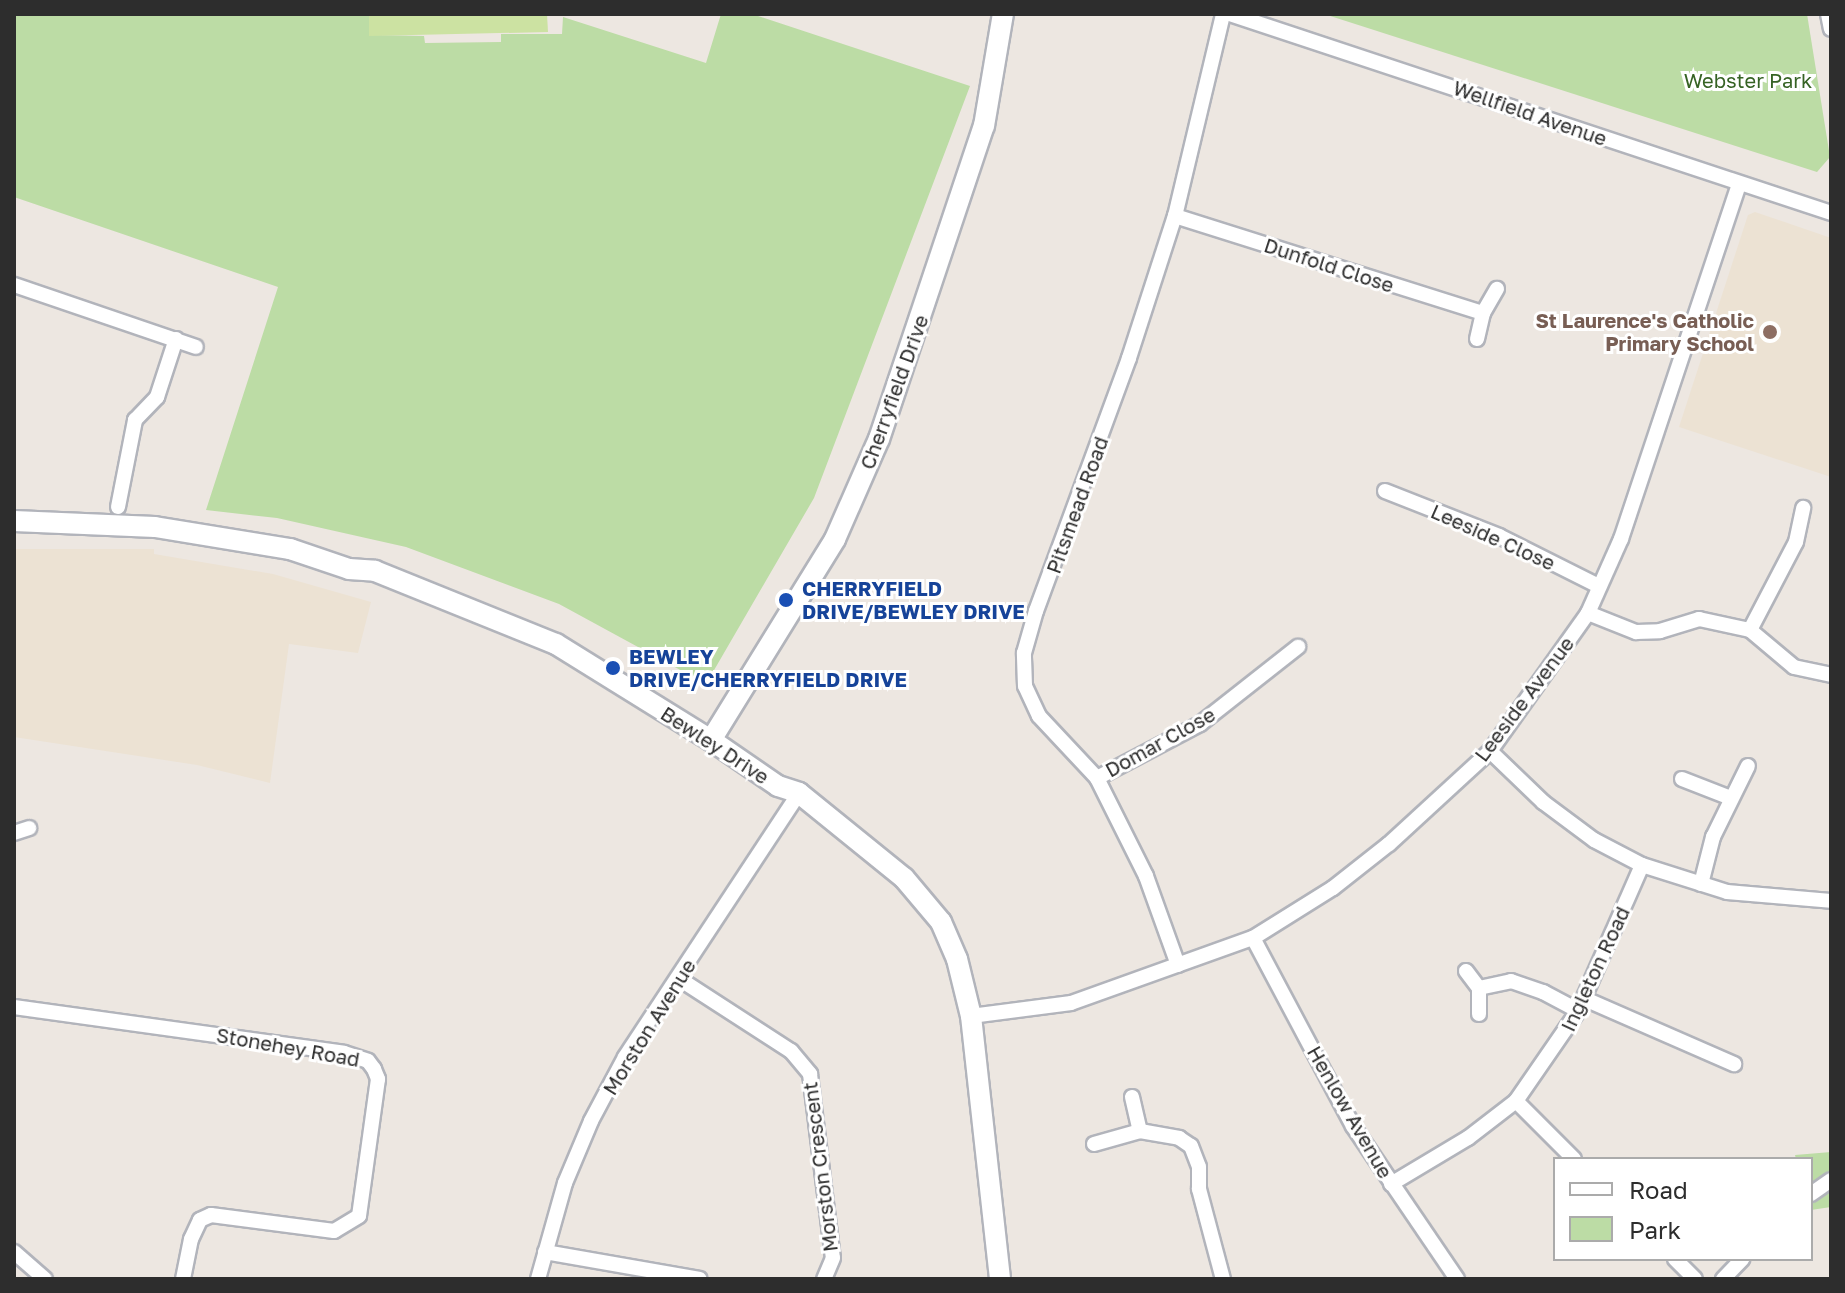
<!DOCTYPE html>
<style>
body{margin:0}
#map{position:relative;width:1845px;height:1293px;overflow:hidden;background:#ede7e1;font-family:"Golos Text",sans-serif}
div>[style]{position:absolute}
.education>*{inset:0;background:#ece2d3}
.green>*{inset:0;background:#bcdca5}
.pitch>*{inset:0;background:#cce2a2}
.roads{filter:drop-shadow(2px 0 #b2b4bb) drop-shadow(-2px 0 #b2b4bb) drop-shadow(0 2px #b2b4bb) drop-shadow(0 -2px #b2b4bb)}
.street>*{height:14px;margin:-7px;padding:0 7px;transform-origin:7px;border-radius:7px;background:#fff}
.secondary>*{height:20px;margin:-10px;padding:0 10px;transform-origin:10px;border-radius:10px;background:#fff}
.dots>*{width:22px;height:22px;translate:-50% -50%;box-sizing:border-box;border:4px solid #fff;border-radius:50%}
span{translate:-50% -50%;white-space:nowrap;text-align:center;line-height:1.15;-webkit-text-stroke:6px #fff;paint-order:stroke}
.park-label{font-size:20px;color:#366324}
.street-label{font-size:20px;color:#2d2d2d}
.education-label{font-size:20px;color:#785e54;font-weight:700}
.right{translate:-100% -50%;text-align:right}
.transit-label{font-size:20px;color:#164399;font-weight:700}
.left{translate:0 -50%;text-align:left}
.frame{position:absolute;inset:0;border:16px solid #2d2d2d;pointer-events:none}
.legend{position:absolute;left:1553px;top:1157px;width:260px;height:104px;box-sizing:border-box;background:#fff;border:2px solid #ababab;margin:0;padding:10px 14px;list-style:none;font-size:24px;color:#2d2d2d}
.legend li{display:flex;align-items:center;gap:16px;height:40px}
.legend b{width:40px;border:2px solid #ababab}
</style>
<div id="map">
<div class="education">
<i style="clip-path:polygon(1755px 212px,1831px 238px,1831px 477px,1679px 427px,1748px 215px)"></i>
<i style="clip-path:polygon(14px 549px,154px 549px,154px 554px,273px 574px,371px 602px,358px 653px,289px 644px,270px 783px,197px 765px,14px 737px)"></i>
</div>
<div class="green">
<i style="clip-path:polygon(14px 14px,372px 14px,373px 35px,424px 36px,425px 43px,501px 42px,501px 34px,562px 34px,563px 17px,706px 63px,721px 14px,752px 14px,970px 86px,814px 498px,706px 684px,559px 604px,406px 547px,277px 518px,206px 510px,278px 287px,14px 197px)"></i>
<i style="clip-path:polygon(1324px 14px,1807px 14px,1830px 157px,1817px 172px)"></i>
<i style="clip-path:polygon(1831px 1152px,1831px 1207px,1811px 1210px,1811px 1159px,1796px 1159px,1795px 1155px)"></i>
</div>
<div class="pitch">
<i style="clip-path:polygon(369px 14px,547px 14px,548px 32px,369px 36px)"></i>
</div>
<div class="roads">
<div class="street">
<i style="left:1230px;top:14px;width:633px;rotate:18.32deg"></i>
<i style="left:1828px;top:14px;width:15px;rotate:79deg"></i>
<i style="left:1175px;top:216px;width:323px;rotate:17.5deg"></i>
<i style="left:14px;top:285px;width:192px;rotate:18.8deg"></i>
<i style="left:1477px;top:339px;width:27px;rotate:-77deg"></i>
<i style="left:1483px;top:313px;width:28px;rotate:-60deg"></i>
<i style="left:1385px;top:491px;width:123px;rotate:21.5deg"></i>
<i style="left:1499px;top:536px;width:112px;rotate:26.6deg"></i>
<i style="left:118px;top:507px;width:89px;rotate:-78.9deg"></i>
<i style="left:135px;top:420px;width:32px;rotate:-46deg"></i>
<i style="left:157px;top:397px;width:61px;rotate:-71.9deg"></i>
<i style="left:1588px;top:613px;width:52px;rotate:21.6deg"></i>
<i style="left:1636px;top:632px;width:24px;rotate:-2deg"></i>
<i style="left:1660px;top:631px;width:41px;rotate:-17.1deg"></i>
<i style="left:1699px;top:619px;width:52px;rotate:12.2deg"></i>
<i style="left:1750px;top:630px;width:57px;rotate:40.1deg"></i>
<i style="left:1794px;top:667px;width:38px;rotate:12deg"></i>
<i style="left:1750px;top:630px;width:99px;rotate:-62.4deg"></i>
<i style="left:1796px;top:542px;width:35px;rotate:-78deg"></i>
<i style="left:1490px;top:751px;width:74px;rotate:43.9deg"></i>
<i style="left:1543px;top:802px;width:64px;rotate:36.7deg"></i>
<i style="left:1594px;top:840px;width:54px;rotate:27.5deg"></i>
<i style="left:1642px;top:865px;width:89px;rotate:17.6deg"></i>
<i style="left:1727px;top:892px;width:104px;rotate:4.9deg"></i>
<i style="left:1097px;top:778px;width:116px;rotate:-27.7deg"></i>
<i style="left:1200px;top:724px;width:125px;rotate:-38.2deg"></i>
<i style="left:1682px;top:779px;width:53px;rotate:21.2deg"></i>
<i style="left:14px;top:833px;width:16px;rotate:-18deg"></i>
<i style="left:1701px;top:884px;width:49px;rotate:-75.7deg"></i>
<i style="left:1713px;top:837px;width:79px;rotate:-63.8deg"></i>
<i style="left:1253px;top:938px;width:213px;rotate:62deg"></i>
<i style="left:1353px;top:1126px;width:185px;rotate:55.8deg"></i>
<i style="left:1178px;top:965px;width:95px;rotate:-109.8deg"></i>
<i style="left:1146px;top:876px;width:110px;rotate:-116.6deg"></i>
<i style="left:1097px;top:778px;width:85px;rotate:-133.1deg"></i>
<i style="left:1039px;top:716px;width:33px;rotate:-115deg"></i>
<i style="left:1025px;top:686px;width:33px;rotate:-92deg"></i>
<i style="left:1024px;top:653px;width:44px;rotate:-74.1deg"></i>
<i style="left:1036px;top:611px;width:270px;rotate:-69.8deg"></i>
<i style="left:1129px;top:358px;width:149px;rotate:-72.1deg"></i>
<i style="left:1175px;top:216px;width:208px;rotate:-76.6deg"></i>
<i style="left:1466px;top:971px;width:21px;rotate:53deg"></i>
<i style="left:678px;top:978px;width:135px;rotate:32.9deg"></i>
<i style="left:791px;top:1051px;width:30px;rotate:50deg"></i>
<i style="left:810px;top:1074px;width:185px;rotate:82.9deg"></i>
<i style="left:833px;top:1258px;width:23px;rotate:113deg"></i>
<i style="left:1585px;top:999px;width:163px;rotate:23.6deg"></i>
<i style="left:14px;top:1007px;width:333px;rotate:7.9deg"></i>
<i style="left:344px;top:1053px;width:25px;rotate:18deg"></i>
<i style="left:368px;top:1061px;width:10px;rotate:53deg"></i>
<i style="left:374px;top:1069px;width:11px;rotate:68deg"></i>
<i style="left:378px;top:1079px;width:138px;rotate:97.9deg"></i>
<i style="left:359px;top:1216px;width:29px;rotate:149deg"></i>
<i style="left:334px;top:1231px;width:124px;rotate:-172.6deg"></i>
<i style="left:211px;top:1215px;width:12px;rotate:156deg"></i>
<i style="left:200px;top:1220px;width:21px;rotate:115deg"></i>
<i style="left:191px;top:1239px;width:41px;rotate:101.3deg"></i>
<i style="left:1479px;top:1014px;width:26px;rotate:-90deg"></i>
<i style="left:1479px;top:988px;width:33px;rotate:-12deg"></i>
<i style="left:1511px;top:981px;width:34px;rotate:19deg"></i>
<i style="left:1543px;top:992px;width:40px;rotate:28deg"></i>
<i style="left:971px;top:1016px;width:101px;rotate:-7.4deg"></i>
<i style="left:1071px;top:1003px;width:193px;rotate:-19.7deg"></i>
<i style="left:1253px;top:938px;width:94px;rotate:-32deg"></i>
<i style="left:1333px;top:888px;width:71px;rotate:-38.2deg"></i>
<i style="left:1389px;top:844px;width:137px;rotate:-42.6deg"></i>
<i style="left:1490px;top:751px;width:169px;rotate:-54.6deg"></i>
<i style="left:1588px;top:613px;width:81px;rotate:-66deg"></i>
<i style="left:1621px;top:539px;width:374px;rotate:-71.6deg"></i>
<i style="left:1132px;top:1097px;width:35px;rotate:77deg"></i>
<i style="left:1516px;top:1101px;width:82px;rotate:45deg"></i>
<i style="left:1094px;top:1144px;width:48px;rotate:-15.8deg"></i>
<i style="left:1140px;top:1131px;width:40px;rotate:10deg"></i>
<i style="left:1179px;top:1138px;width:14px;rotate:34deg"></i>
<i style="left:1191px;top:1146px;width:22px;rotate:69deg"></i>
<i style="left:1199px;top:1167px;width:22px;rotate:90deg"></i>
<i style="left:1199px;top:1189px;width:93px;rotate:75.1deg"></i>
<i style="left:1391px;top:1184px;width:90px;rotate:-30.9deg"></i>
<i style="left:1468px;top:1138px;width:61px;rotate:-37.6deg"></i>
<i style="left:1516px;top:1101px;width:109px;rotate:-55.4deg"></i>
<i style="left:1578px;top:1011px;width:159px;rotate:-66.3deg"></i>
<i style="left:1811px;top:1194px;width:24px;rotate:-35deg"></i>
<i style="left:14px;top:1252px;width:41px;rotate:41.1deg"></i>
<i style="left:545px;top:1252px;width:157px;rotate:9.9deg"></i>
<i style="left:1675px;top:1259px;width:28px;rotate:45deg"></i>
<i style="left:538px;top:1279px;width:100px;rotate:-74.3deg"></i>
<i style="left:565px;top:1183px;width:67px;rotate:-67.2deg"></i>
<i style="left:591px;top:1121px;width:72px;rotate:-62deg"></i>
<i style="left:625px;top:1057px;width:316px;rotate:-56.6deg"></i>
<i style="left:1723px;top:1279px;width:28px;rotate:-46deg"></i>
</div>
<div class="secondary">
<i style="left:14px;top:521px;width:141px;rotate:2.4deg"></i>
<i style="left:155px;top:527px;width:137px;rotate:9.3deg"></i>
<i style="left:290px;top:549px;width:62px;rotate:18.7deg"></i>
<i style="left:349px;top:569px;width:26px;rotate:4deg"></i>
<i style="left:375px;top:571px;width:195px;rotate:22deg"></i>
<i style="left:556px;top:644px;width:182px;rotate:31.8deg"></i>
<i style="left:711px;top:740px;width:81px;rotate:34.5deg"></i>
<i style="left:778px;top:786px;width:22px;rotate:18deg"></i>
<i style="left:799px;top:793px;width:135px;rotate:39deg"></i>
<i style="left:904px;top:878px;width:57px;rotate:49.9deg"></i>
<i style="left:941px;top:922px;width:40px;rotate:66.6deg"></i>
<i style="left:957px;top:959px;width:59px;rotate:76.2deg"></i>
<i style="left:971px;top:1016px;width:265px;rotate:83.7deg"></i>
<i style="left:711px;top:740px;width:236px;rotate:-58.3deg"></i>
<i style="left:835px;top:539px;width:109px;rotate:-66.3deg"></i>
<i style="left:879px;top:439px;width:330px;rotate:-71.5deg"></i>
<i style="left:984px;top:126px;width:114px;rotate:-80.4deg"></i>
</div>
</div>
<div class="dots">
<i style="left:1770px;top:332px;background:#8d6e63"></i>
<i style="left:786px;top:600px;background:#1a4fb4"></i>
<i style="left:613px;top:668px;background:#1a4fb4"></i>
</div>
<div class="park-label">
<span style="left:1748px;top:80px">Webster Park</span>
</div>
<div class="street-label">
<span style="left:1530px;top:113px;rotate:19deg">Wellfield Avenue</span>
<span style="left:1329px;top:265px;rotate:18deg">Dunfold Close</span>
<span style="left:894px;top:392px;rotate:-70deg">Cherryfield Drive</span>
<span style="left:1077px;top:505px;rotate:-70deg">Pitsmead Road</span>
<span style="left:1493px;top:537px;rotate:24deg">Leeside Close</span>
<span style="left:1524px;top:699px;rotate:-53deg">Leeside Avenue</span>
<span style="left:1160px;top:742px;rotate:-29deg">Domar Close</span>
<span style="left:715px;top:745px;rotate:33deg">Bewley Drive</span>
<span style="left:1595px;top:969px;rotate:-65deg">Ingleton Road</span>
<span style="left:649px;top:1027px;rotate:-58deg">Morston Avenue</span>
<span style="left:288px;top:1047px;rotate:10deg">Stonehey Road</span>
<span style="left:1350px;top:1112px;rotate:60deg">Henlow Avenue</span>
<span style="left:820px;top:1167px;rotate:-97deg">Morston Crescent</span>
</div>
<div class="education-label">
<span class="right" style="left:1754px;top:332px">St Laurence's Catholic<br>Primary School</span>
</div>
<div class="transit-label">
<span class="left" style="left:802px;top:600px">CHERRYFIELD<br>DRIVE/BEWLEY DRIVE</span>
<span class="left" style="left:629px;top:668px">BEWLEY<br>DRIVE/CHERRYFIELD DRIVE</span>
</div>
<div class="frame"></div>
<ul class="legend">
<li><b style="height:10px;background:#fff"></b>Road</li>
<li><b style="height:22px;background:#bcdca5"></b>Park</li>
</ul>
</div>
